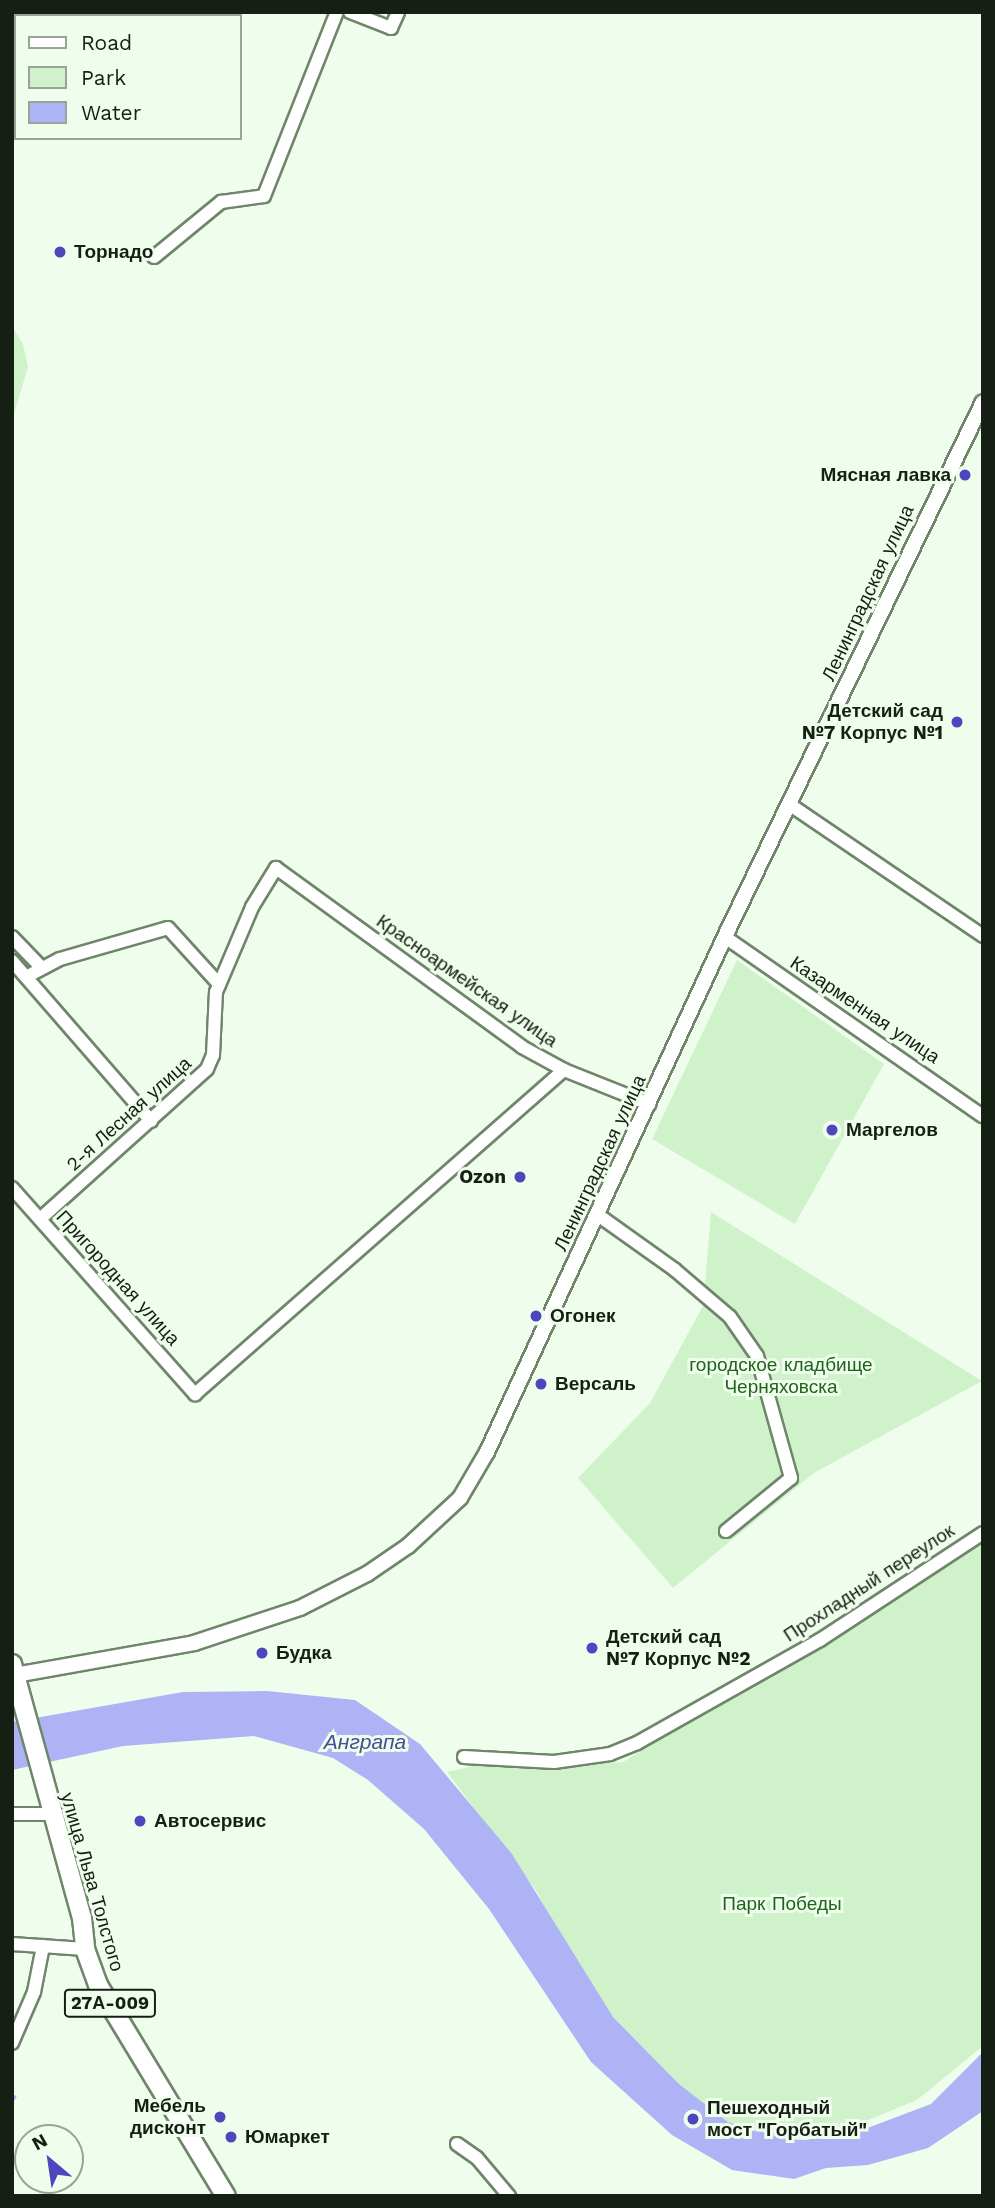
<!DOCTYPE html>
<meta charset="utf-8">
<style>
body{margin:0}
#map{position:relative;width:995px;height:2208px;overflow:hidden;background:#effeec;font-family:"Work Sans",sans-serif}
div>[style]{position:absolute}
.green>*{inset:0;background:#d0f2cb}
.water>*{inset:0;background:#aeb3f5}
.stream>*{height:2.5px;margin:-1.25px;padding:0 1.25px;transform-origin:1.25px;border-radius:1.25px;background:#aeb3f5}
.roads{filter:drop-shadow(2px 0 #6f866b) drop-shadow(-2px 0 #6f866b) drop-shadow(0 2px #6f866b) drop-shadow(0 -2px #6f866b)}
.minor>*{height:12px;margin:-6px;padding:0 6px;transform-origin:6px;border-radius:6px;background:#fff}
.tertiary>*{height:14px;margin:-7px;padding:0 7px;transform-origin:7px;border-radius:7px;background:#fff}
.primary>*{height:18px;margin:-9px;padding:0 9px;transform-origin:9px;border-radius:9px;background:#fff}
.dots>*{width:19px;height:19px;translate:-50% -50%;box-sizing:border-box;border:4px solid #effeec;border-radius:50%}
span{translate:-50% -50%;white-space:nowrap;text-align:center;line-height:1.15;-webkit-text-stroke:6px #effeec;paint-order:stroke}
.shield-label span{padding:2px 5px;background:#effeec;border:2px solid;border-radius:5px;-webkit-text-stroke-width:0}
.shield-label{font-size:18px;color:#161f14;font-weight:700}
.poi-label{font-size:19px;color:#161f14;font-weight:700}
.left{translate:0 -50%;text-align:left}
.right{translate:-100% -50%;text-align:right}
.street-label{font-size:19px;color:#161f14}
.park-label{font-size:19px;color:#22631c}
.water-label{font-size:21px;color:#4a4a97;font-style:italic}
.frame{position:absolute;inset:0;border:14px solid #161f14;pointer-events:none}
.legend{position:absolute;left:14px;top:14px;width:228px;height:126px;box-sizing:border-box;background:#effeec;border:2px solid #98a596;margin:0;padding:9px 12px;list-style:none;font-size:21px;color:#161f14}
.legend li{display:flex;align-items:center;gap:14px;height:35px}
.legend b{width:35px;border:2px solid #98a596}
.north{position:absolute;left:14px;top:2124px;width:70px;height:70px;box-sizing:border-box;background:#effeec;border:2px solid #98a596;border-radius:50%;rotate:331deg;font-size:19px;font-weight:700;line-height:28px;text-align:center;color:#161f14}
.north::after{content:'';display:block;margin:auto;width:24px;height:32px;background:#4f46bd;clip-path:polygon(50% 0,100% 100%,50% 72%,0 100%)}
</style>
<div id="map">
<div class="green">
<i style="clip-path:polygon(12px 326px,23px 344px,28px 367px,12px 421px)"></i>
<i style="clip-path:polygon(737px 960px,884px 1064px,795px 1224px,652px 1139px)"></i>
<i style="clip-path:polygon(711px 1212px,982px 1381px,814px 1473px,673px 1588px,578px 1478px,650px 1403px,703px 1306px)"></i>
<i style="clip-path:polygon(983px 1539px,983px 2046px,917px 2100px,830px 2136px,786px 2139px,728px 2122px,679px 2084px,613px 2017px,565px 1946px,537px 1892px,447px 1772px,486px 1763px,538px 1767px,623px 1762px)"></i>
</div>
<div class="water">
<i style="clip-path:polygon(267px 1691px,355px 1700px,420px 1744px,512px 1854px,613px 2017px,679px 2084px,728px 2122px,786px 2139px,806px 2140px,870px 2127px,931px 2104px,983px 2052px,983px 2111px,928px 2148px,868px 2165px,826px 2168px,794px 2179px,732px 2170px,672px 2135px,591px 2062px,489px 1909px,424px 1829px,368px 1780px,333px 1758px,254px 1736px,123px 1746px,12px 1770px,12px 1722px,183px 1692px)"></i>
</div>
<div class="stream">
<i style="left:12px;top:2100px;width:4px;rotate:-56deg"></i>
</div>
<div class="roads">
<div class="minor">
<i style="left:350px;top:12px;width:44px;rotate:21.3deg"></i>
<i style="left:391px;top:28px;width:17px;rotate:-66deg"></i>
<i style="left:53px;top:16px;width:4px;rotate:-63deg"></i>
<i style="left:12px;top:121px;width:11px;rotate:-68deg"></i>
<i style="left:154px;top:257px;width:87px;rotate:-39.4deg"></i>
<i style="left:221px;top:202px;width:43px;rotate:-7.9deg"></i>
<i style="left:264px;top:196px;width:198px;rotate:-68.4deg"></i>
<i style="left:789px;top:804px;width:235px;rotate:34.2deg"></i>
<i style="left:12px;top:937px;width:42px;rotate:46deg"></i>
<i style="left:725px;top:937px;width:314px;rotate:34.8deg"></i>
<i style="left:12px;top:961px;width:212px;rotate:49deg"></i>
<i style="left:26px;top:977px;width:38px;rotate:-28deg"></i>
<i style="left:60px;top:959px;width:112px;rotate:-16deg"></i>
<i style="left:168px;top:928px;width:76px;rotate:47.7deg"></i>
<i style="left:12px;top:1188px;width:276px;rotate:48.4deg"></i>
<i style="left:195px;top:1394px;width:491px;rotate:-41.3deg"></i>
<i style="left:598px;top:1215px;width:95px;rotate:35.5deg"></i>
<i style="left:675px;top:1270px;width:72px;rotate:40.5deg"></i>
<i style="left:730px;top:1317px;width:47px;rotate:55.3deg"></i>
<i style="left:757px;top:1356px;width:127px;rotate:74.4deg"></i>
<i style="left:791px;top:1478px;width:84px;rotate:140.8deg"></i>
<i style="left:40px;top:1219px;width:224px;rotate:-41.9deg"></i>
<i style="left:207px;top:1069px;width:15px;rotate:-67deg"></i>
<i style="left:213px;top:1055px;width:63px;rotate:-87.3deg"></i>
<i style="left:216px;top:992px;width:92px;rotate:-67deg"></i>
<i style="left:252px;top:907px;width:46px;rotate:-58.4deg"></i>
<i style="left:276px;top:868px;width:304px;rotate:36deg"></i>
<i style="left:522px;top:1047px;width:48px;rotate:28.7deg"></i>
<i style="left:564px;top:1070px;width:92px;rotate:21.8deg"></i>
<i style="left:464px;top:1757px;width:90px;rotate:3.2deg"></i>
<i style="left:554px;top:1762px;width:57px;rotate:-8.1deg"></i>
<i style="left:610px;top:1754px;width:29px;rotate:-22deg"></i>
<i style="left:637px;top:1743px;width:210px;rotate:-29.4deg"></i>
<i style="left:820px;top:1640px;width:195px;rotate:-33.3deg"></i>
<i style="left:12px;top:1814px;width:39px"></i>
<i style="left:12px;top:1944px;width:73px;rotate:3.9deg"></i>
<i style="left:12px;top:2043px;width:56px;rotate:-66.7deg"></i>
<i style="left:34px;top:1992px;width:47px;rotate:-78.9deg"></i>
<i style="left:457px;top:2144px;width:24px;rotate:35deg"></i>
<i style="left:477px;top:2158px;width:50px;rotate:49.9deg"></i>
</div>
<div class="tertiary">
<i style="left:15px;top:1675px;width:182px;rotate:-10.1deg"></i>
<i style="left:194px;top:1643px;width:112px;rotate:-18.3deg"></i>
<i style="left:300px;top:1608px;width:75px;rotate:-26.9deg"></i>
<i style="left:367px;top:1574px;width:50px;rotate:-34.3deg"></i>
<i style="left:408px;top:1546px;width:71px;rotate:-42.7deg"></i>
<i style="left:460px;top:1498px;width:53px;rotate:-59.6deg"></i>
<i style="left:487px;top:1452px;width:575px;rotate:-65.22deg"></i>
<i style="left:728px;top:930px;width:586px;rotate:-64.22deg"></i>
</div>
<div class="primary">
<i style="left:12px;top:1664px;width:263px;rotate:74.6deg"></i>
<i style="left:82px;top:1918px;width:31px;rotate:84deg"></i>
<i style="left:85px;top:1949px;width:38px;rotate:70deg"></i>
<i style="left:98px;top:1985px;width:247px;rotate:58.8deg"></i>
</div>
</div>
<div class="dots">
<i style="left:60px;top:252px;background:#4f46bd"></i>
<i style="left:965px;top:475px;background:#4f46bd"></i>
<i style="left:957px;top:722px;background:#4f46bd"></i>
<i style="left:832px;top:1130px;background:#4f46bd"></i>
<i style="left:520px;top:1177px;background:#4f46bd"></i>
<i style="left:536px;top:1316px;background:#4f46bd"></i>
<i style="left:541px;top:1384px;background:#4f46bd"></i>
<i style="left:592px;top:1648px;background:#4f46bd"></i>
<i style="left:262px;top:1653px;background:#4f46bd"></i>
<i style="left:140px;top:1821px;background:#4f46bd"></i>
<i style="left:220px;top:2117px;background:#4f46bd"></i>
<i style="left:693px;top:2119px;background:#4f46bd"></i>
<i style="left:231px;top:2137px;background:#4f46bd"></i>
</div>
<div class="shield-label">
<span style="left:110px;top:2003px">27А-009</span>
</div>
<div class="poi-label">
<span class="left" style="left:74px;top:252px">Торнадо</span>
<span class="right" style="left:951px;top:475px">Мясная лавка</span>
<span class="right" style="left:943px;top:722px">Детский сад<br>№7 Корпус №1</span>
<span class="left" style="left:846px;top:1130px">Маргелов</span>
<span class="right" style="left:506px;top:1177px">Ozon</span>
<span class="left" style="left:550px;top:1316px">Огонек</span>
<span class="left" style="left:555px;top:1384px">Версаль</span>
<span class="left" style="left:606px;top:1648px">Детский сад<br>№7 Корпус №2</span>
<span class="left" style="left:276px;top:1653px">Будка</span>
<span class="left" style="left:154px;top:1821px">Автосервис</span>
<span class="right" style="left:206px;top:2117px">Мебель<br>дисконт</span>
<span class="left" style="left:707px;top:2119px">Пешеходный<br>мост "Горбатый"</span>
<span class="left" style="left:245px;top:2137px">Юмаркет</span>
</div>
<div class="street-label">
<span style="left:868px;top:593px;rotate:-65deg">Ленинградская улица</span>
<span style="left:467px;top:981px;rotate:35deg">Красноармейская улица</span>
<span style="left:865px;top:1010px;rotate:34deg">Казарменная улица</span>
<span style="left:129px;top:1114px;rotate:-42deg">2-я Лесная улица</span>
<span style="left:600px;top:1163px;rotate:-65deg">Ленинградская улица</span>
<span style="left:118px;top:1278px;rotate:48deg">Пригородная улица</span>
<span style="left:869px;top:1583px;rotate:-33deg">Прохладный переулок</span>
<span style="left:92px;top:1882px;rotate:74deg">улица Льва Толстого</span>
</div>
<div class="park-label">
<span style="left:781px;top:1376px">городское кладбище<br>Черняховска</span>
<span style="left:782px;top:1904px">Парк Победы</span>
</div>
<div class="water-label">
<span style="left:365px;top:1742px">Анграпа</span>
</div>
<div class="frame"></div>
<ul class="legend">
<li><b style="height:9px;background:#fff"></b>Road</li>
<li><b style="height:19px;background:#d0f2cb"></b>Park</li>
<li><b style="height:19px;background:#aeb3f5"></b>Water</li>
</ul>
<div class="north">N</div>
</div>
